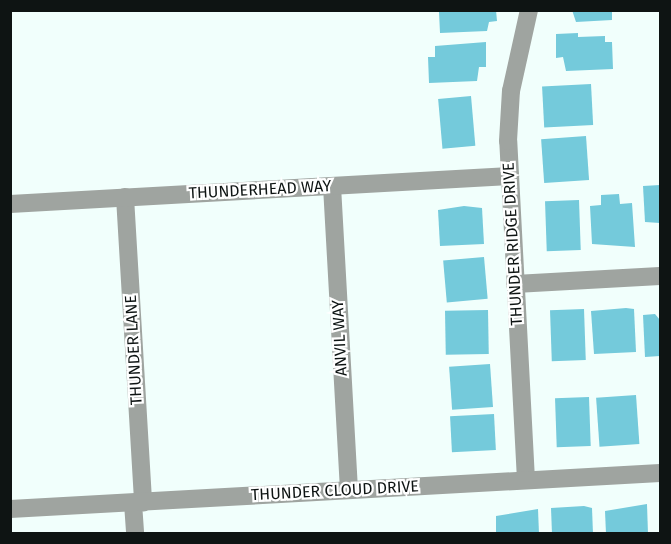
<!DOCTYPE html>
<style>
body{margin:0}
#map{position:relative;width:671px;height:544px;overflow:hidden;background:#f1fffc;font-family:"Fira Sans",sans-serif}
div>[style]{position:absolute}
.building>*{inset:0;background:#74cadb;transform-origin:0 0}
.minor>*{height:18px;margin:-9px;padding:0 9px;transform-origin:9px;border-radius:9px;background:#9fa4a0}
span{translate:-50% -50%;white-space:nowrap;text-align:center;line-height:1.15;-webkit-text-stroke:4.5px #fff;paint-order:stroke}
.street-label{font-size:16px;color:#0e1413}
.frame{position:absolute;inset:0;border:12px solid #0e1413;pointer-events:none}
</style>
<div id="map">
<div class="building">
<i style="clip-path:polygon(496px 10px,497px 21px,489px 22px,487px 31px,440px 33px,439px 12px)"></i>
<i style="clip-path:polygon(572px 10px,612px 10px,612px 20px,576px 22px)"></i>
<i style="clip-path:polygon(578px 33px,578px 37px,605px 36px,605px 42px,612px 42px,613px 69px,566px 71px,563px 57px,556px 58px,556px 34px)"></i>
<i style="clip-path:polygon(486px 42px,486px 67px,479px 67px,477px 81px,429px 83px,428px 57px,435px 57px,435px 46px)"></i>
<i style="left:591px;top:84px;width:41px;height:49px;rotate:87deg"></i>
<i style="left:471px;top:96px;width:50px;height:33px;rotate:85deg"></i>
<i style="left:586px;top:136px;width:44px;height:45px;rotate:86deg"></i>
<i style="clip-path:polygon(660px 185px,660px 223px,645px 222px,643px 186px)"></i>
<i style="clip-path:polygon(619px 194px,620px 204px,632px 203px,635px 247px,592px 244px,590px 206px,601px 205px,601px 195px)"></i>
<i style="left:579px;top:200px;width:50px;height:34px;rotate:88deg"></i>
<i style="clip-path:polygon(464px 206px,482px 208px,484px 244px,440px 246px,438px 210px)"></i>
<i style="left:484px;top:257px;width:42px;height:41px;rotate:85deg"></i>
<i style="clip-path:polygon(626px 308px,634px 309px,636px 352px,594px 354px,591px 311px)"></i>
<i style="left:584px;top:309px;width:51px;height:34px;rotate:88deg"></i>
<i style="left:488px;top:310px;width:44px;height:43px;rotate:89deg"></i>
<i style="clip-path:polygon(655px 314px,660px 320px,660px 356px,645px 357px,643px 315px)"></i>
<i style="left:490px;top:364px;width:43px;height:41px;rotate:86deg"></i>
<i style="left:636px;top:395px;width:49px;height:40px;rotate:86deg"></i>
<i style="left:589px;top:397px;width:49px;height:34px;rotate:88deg"></i>
<i style="left:494px;top:414px;width:36px;height:44px;rotate:87deg"></i>
<i style="clip-path:polygon(647px 504px,648px 534px,606px 534px,605px 511px)"></i>
<i style="clip-path:polygon(584px 506px,592px 508px,593px 534px,552px 534px,551px 508px)"></i>
<i style="clip-path:polygon(538px 509px,539px 534px,496px 534px,496px 516px)"></i>
</div>
<div class="minor">
<i style="left:332px;top:186px;width:304px;rotate:86.8deg"></i>
<i style="left:125px;top:197px;width:306px;rotate:86.6deg"></i>
<i style="left:10px;top:204px;width:501px;rotate:-3.21deg"></i>
<i style="left:515px;top:284px;width:145px;rotate:-3.2deg"></i>
<i style="left:526px;top:480px;width:339px;rotate:-93deg"></i>
<i style="left:508px;top:141px;width:50px;rotate:-86.6deg"></i>
<i style="left:511px;top:91px;width:83px;rotate:-77.5deg"></i>
<i style="left:133px;top:503px;width:31px;rotate:86deg"></i>
<i style="left:10px;top:509px;width:651px;rotate:-3.17deg"></i>
</div>
<div class="street-label">
<span style="left:260px;top:190px;rotate:-3deg">THUNDERHEAD WAY</span>
<span style="left:513px;top:244px;rotate:-93deg">THUNDER RIDGE DRIVE</span>
<span style="left:340px;top:338px;rotate:-93deg">ANVIL WAY</span>
<span style="left:134px;top:350px;rotate:-93deg">THUNDER LANE</span>
<span style="left:335px;top:491px;rotate:-3deg">THUNDER CLOUD DRIVE</span>
</div>
<div class="frame"></div>
</div>
